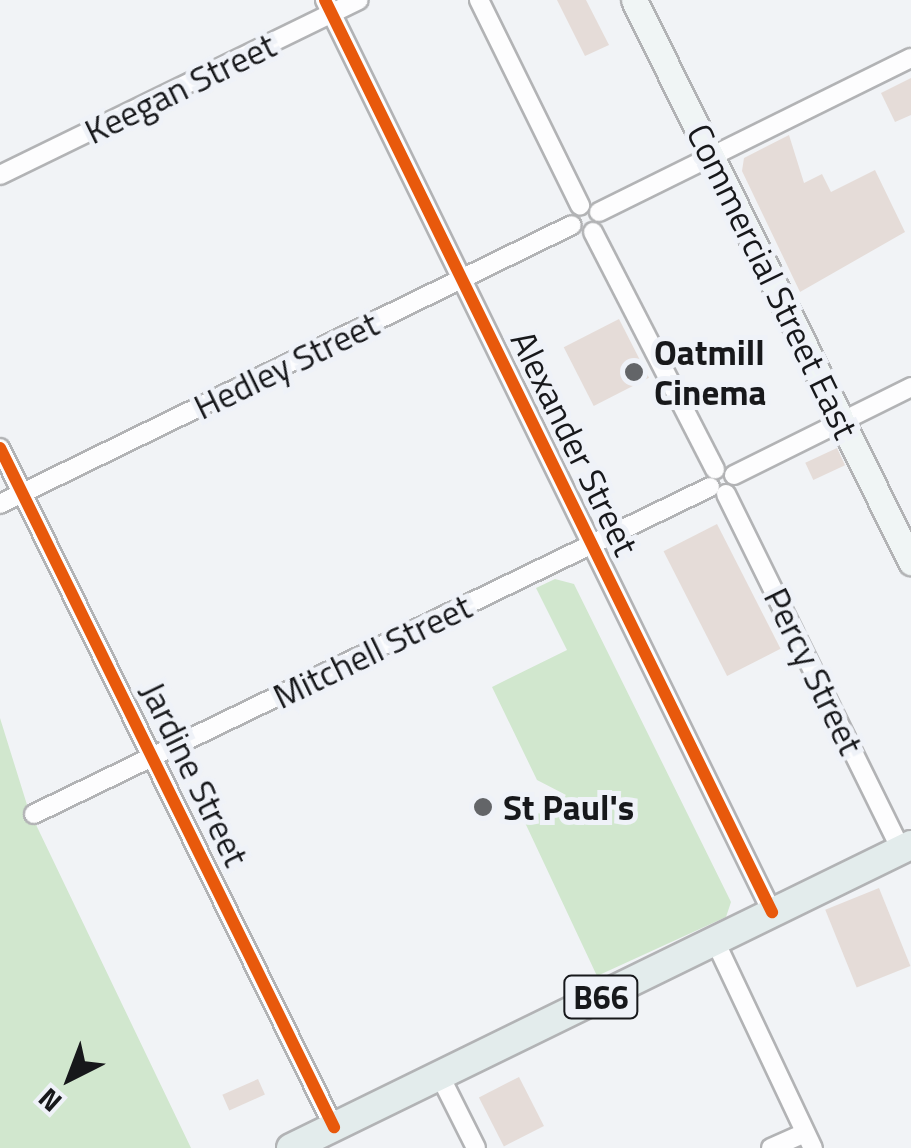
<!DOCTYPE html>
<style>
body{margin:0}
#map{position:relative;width:911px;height:1148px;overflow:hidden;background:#f1f3f6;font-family:"Titillium Web",sans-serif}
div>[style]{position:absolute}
.green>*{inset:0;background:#d1e7ce}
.building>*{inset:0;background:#e5dcd8;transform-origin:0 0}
.roads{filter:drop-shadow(2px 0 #b2b3b5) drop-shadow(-2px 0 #b2b3b5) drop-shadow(0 2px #b2b3b5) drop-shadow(0 -2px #b2b3b5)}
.street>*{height:18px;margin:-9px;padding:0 9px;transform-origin:9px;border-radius:9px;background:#fdfdfe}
.secondary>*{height:25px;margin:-12.5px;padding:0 12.5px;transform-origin:12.5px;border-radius:12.5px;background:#f0f5f5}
.primary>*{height:28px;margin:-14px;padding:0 14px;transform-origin:14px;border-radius:14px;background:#e3ecec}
.cycleway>*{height:12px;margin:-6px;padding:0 6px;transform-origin:6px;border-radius:6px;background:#e8590c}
.dots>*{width:28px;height:28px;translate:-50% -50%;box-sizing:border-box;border:5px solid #eff2f8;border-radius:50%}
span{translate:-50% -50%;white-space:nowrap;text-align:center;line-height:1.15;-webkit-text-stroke:10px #eff2f8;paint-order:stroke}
.shield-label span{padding:2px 8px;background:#eff2f8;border:2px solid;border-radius:8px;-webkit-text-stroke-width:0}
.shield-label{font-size:32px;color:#17181b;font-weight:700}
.street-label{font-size:35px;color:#17181b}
.poi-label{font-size:35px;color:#17181b;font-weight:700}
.left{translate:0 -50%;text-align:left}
.north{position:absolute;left:20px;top:1028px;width:100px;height:100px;-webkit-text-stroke:8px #eff2f8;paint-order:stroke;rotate:222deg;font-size:28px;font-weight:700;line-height:40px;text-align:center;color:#17181b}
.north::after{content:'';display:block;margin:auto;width:35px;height:45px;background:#17181b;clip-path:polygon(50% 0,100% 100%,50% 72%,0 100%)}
</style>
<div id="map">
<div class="green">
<i style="clip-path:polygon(555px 579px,574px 584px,731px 902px,726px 917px,597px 976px,520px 812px,548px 814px,566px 795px,537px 780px,492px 687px,567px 650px,536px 588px)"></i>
<i style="clip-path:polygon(0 718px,28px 808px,191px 1148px,0 1148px)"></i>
</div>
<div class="building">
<i style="clip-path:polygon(557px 0,586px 0,609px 45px,585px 56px)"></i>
<i style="clip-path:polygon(911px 78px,911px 115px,895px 122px,881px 93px)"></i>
<i style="clip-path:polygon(789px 135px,804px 183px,822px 174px,831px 192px,875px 170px,905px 232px,800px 292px,742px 171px,744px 158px)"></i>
<i style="left:619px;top:319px;width:66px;height:62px;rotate:63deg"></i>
<i style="left:837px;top:448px;width:19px;height:35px;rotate:65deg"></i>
<i style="left:717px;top:524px;width:140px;height:60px;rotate:63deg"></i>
<i style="left:879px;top:888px;width:84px;height:58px;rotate:68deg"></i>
<i style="left:519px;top:1077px;width:55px;height:45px;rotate:63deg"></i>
<i style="left:258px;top:1079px;width:17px;height:39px;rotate:66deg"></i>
</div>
<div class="roads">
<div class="street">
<i style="left:325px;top:0;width:1016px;rotate:63.89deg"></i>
<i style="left:479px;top:0;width:229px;rotate:63.8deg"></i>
<i style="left:0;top:175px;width:399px;rotate:-26deg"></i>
<i style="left:599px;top:212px;width:348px;rotate:-26.3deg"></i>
<i style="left:593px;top:232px;width:267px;rotate:62.8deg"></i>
<i style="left:0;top:448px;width:757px;rotate:63.81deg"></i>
<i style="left:734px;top:475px;width:198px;rotate:-26.4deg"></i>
<i style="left:726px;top:494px;width:396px;rotate:63.8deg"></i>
<i style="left:0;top:504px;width:636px;rotate:-26deg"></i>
<i style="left:34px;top:814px;width:751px;rotate:-25.81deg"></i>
<i style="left:715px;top:941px;width:229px;rotate:64.7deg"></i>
<i style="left:440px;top:1076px;width:80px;rotate:63.4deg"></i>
<i style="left:771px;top:1148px;width:37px;rotate:-24deg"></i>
</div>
<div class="secondary">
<i style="left:634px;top:0;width:627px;rotate:63.76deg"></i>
</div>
<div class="primary">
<i style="left:291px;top:1148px;width:690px;rotate:-26.05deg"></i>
</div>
</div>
<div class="cycleway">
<i style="left:325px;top:0;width:1016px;rotate:63.89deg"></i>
<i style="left:0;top:448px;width:757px;rotate:63.81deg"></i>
</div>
<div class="dots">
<i style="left:634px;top:372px;background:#636568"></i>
<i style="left:483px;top:807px;background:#636568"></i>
</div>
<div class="shield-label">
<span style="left:601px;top:997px">B66</span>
</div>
<div class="street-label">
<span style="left:180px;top:88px;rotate:-26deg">Keegan Street</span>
<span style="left:773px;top:281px;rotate:64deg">Commercial Street East</span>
<span style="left:286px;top:365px;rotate:-26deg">Hedley Street</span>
<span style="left:575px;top:443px;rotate:64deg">Alexander Street</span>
<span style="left:372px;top:651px;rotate:-26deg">Mitchell Street</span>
<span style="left:814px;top:671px;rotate:64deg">Percy Street</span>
<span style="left:195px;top:774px;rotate:64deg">Jardine Street</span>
</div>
<div class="poi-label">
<span class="left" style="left:654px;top:372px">Oatmill<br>Cinema</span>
<span class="left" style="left:503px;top:807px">St Paul's</span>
</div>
<div class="north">N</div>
</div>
